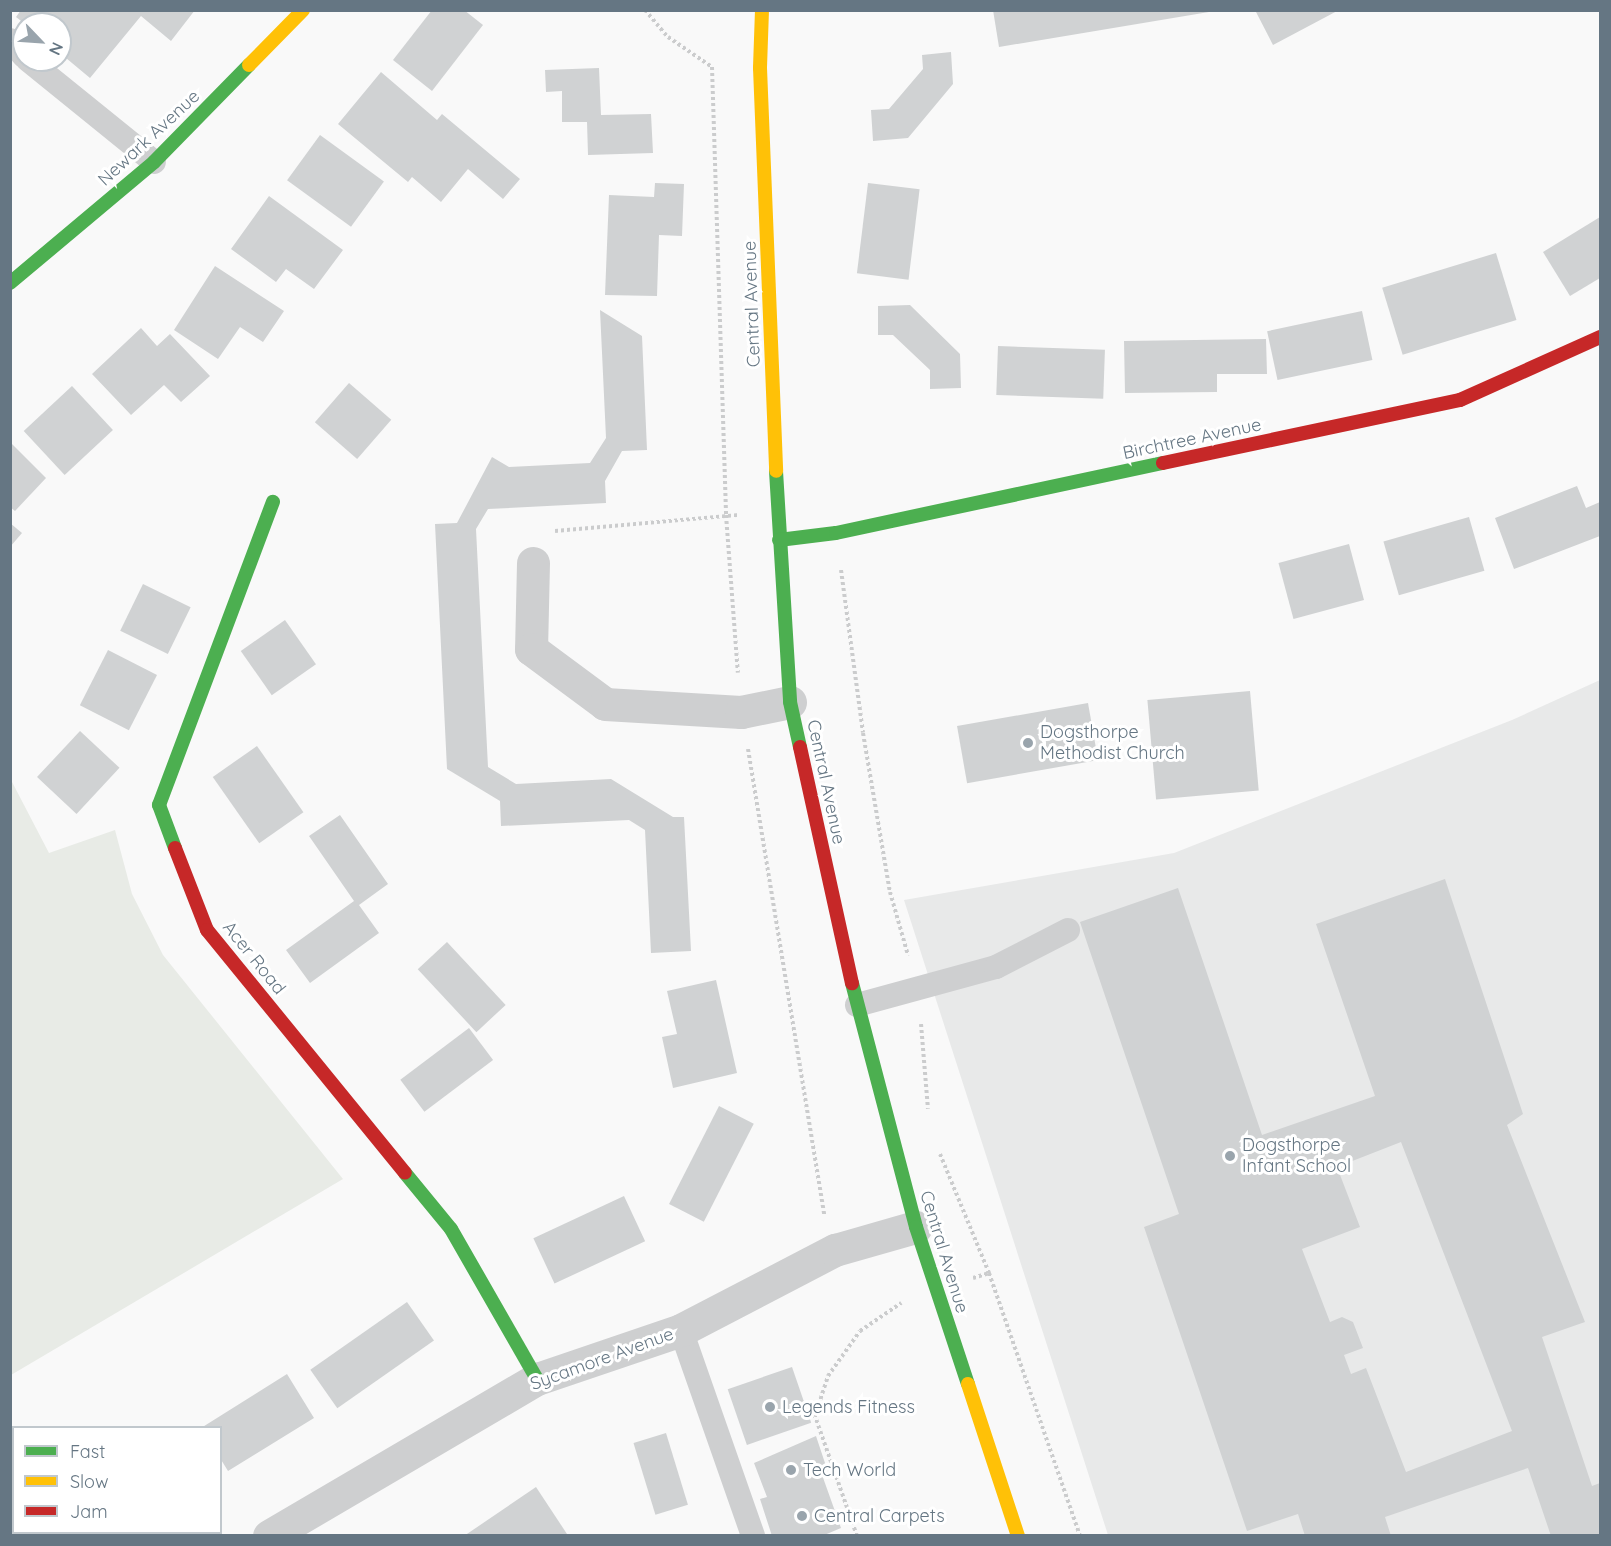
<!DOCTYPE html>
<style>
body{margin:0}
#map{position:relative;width:1611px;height:1546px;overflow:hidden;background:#f9f9f9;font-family:Quicksand,sans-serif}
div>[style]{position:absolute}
.built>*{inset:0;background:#e8e9e9}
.green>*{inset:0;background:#e8ebe6}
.building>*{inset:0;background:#d0d2d3;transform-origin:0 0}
.path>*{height:4px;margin-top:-2px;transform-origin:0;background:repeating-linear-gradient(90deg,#cbcccd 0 3px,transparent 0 6px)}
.lane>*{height:24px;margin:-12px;padding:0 12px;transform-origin:12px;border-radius:12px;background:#cecfd0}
.street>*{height:33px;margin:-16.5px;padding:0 16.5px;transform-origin:16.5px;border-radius:16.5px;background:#cecfd0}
.fast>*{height:14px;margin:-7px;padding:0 7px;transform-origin:7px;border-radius:7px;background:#4caf50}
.slow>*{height:14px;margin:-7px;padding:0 7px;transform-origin:7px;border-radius:7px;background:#ffc107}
.jam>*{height:14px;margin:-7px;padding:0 7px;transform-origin:7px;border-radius:7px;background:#c62828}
.dots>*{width:16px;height:16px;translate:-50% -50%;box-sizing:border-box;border:3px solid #fff;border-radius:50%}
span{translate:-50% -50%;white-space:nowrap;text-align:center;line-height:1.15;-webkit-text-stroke:6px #fff;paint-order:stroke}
.street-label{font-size:18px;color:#657683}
.poi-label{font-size:18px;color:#657683}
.left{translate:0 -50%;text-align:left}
.frame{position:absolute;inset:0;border:12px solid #657683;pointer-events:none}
.legend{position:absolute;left:12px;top:1426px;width:210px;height:108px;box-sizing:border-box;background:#fff;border:2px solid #c1c8cd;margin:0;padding:8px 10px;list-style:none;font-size:18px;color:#657683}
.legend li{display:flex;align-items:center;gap:12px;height:30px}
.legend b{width:30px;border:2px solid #c1c8cd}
.north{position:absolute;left:12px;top:12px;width:60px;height:60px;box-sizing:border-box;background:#fff;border:2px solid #c1c8cd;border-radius:50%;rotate:115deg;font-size:16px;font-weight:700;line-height:24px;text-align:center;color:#657683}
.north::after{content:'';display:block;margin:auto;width:21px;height:27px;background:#99a4ac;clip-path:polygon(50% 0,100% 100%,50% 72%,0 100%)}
</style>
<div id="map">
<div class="built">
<i style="clip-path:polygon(1600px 680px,1600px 1535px,1108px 1535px,904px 900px,1174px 853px,1512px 720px)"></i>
</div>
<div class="green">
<i style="clip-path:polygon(11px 780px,49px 853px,115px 830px,132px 894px,163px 955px,343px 1179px,11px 1375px)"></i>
</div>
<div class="building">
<i style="clip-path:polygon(21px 10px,195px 10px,171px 41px,141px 16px,90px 78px,60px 53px,60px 24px,25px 24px,16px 17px)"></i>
<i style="clip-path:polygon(432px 10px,464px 10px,483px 25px,432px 91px,393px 60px)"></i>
<i style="clip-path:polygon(993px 10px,1209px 10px,1209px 12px,999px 47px)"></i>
<i style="clip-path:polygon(1255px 10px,1339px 10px,1273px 45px)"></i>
<i style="clip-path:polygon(951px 52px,953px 84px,908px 138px,873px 141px,871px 110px,889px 109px,923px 69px,922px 55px)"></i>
<i style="clip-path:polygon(599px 68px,601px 115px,651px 114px,653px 153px,588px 155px,587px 122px,562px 122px,562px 91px,546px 92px,545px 70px)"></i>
<i style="clip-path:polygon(381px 72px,437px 120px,442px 114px,520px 179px,503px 199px,468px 169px,441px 202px,412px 177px,408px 182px,338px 124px)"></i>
<i style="left:320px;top:135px;width:79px;height:56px;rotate:36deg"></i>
<i style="clip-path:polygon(655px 183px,684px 184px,682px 236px,659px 235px,657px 296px,605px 295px,609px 195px,654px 197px)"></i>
<i style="left:868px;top:183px;width:52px;height:91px;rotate:7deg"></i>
<i style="clip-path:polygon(269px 196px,343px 250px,314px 289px,286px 269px,276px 282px,231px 249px)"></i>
<i style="clip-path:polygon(1600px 217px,1600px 278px,1570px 296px,1543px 252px)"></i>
<i style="left:1496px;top:253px;width:70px;height:119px;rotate:73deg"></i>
<i style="clip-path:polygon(215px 266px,284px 311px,263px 342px,240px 327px,218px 359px,174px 330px)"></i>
<i style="clip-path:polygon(910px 305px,960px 354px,961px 388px,930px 389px,930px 370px,893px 335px,878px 335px,878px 306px)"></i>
<i style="clip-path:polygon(600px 310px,642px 336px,647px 450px,622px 451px,605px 481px,606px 503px,488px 509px,476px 529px,488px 767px,516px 784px,611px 779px,673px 817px,684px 817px,691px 951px,651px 953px,645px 830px,629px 820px,501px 826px,500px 801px,447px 769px,435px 524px,457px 523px,492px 457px,509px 467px,590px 463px,606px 438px)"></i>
<i style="left:1362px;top:311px;width:50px;height:97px;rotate:78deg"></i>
<i style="clip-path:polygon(141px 328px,157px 346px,170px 334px,210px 376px,181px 402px,164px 385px,131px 415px,92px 374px)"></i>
<i style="clip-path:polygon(1266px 339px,1267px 374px,1217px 374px,1217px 392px,1125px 393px,1124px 341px)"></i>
<i style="left:998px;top:346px;width:107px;height:49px;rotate:2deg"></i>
<i style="left:349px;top:383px;width:56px;height:52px;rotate:41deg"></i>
<i style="left:72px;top:386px;width:60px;height:66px;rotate:47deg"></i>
<i style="clip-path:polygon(10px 442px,46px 478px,15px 511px,10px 507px)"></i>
<i style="clip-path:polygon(1577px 486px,1586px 508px,1600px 502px,1600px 536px,1514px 569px,1495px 518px)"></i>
<i style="left:1469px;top:517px;width:56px;height:89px;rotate:74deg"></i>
<i style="clip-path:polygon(10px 523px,22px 533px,10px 547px)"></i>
<i style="left:1349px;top:544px;width:58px;height:73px;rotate:75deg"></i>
<i style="left:143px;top:584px;width:53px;height:52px;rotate:26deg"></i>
<i style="left:285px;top:620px;width:54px;height:54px;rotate:55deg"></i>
<i style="left:108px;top:650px;width:55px;height:62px;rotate:27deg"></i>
<i style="left:1250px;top:691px;width:100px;height:103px;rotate:85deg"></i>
<i style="left:1088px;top:703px;width:58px;height:133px;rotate:80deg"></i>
<i style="left:80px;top:731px;width:54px;height:63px;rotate:43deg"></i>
<i style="left:257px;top:746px;width:81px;height:54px;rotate:55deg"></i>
<i style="clip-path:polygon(340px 815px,388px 884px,359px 905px,379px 933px,310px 983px,286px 950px,354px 901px,309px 836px)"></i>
<i style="clip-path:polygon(evenodd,1445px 879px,1523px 1114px,1507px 1125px,1585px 1322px,1542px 1337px,1592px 1486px,1600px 1483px,1600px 1536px,1551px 1536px,1528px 1468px,1385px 1517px,1391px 1536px,1305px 1536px,1298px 1514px,1247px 1531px,1144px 1227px,1179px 1214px,1080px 922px,1178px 888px,1262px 1135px,1375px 1096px,1316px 924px,1445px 879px,1401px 1142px,1512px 1431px,1406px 1472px,1366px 1368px,1351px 1374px,1344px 1355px,1363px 1348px,1353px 1322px,1342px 1317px,1330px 1322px,1302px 1249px,1360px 1227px,1337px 1167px,1401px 1142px)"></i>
<i style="left:447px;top:942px;width:86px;height:40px;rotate:47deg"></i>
<i style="clip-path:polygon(716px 980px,737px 1073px,673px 1088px,662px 1037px,677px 1034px,667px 991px)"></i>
<i style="left:469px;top:1028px;width:40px;height:86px;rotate:53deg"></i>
<i style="left:719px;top:1106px;width:39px;height:110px;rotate:27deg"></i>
<i style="left:624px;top:1196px;width:50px;height:100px;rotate:65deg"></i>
<i style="left:407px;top:1302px;width:47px;height:118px;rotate:55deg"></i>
<i style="left:792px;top:1367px;width:59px;height:68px;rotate:71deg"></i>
<i style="clip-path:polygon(287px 1374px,314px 1418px,228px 1471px,220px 1458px,220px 1428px,201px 1428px)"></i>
<i style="left:666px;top:1433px;width:75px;height:34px;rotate:73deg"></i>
<i style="clip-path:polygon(816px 1436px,827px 1469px,821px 1472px,841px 1528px,822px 1536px,772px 1536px,760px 1499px,767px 1497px,754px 1463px)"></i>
<i style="clip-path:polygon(536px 1487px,567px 1534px,464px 1536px)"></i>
<i style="left:20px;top:1533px;width:80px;height:5px"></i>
</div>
<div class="path">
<i style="left:645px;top:10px;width:35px;rotate:50deg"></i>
<i style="left:668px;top:37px;width:53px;rotate:34.3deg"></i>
<i style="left:712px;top:67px;width:448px;rotate:88.2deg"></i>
<i style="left:726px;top:515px;width:158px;rotate:85.7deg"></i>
<i style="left:555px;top:531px;width:185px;rotate:-5deg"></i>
<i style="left:841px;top:570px;width:164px;rotate:82.3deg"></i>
<i style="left:863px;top:733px;width:161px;rotate:80.4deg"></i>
<i style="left:890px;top:892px;width:66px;rotate:74.1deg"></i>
<i style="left:748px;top:749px;width:472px;rotate:80.7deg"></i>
<i style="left:921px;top:1024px;width:85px;rotate:85.3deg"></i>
<i style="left:940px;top:1154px;width:129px;rotate:67.6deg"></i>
<i style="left:989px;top:1273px;width:278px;rotate:70.9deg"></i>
<i style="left:973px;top:1278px;width:17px;rotate:-17deg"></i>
<i style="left:857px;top:1536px;width:127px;rotate:-109.3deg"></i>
<i style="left:815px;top:1416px;width:42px;rotate:-72deg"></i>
<i style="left:828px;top:1376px;width:55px;rotate:-54.6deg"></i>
<i style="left:860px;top:1331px;width:50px;rotate:-34.3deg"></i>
</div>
<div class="lane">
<i style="left:10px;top:40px;width:21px;rotate:49deg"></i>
<i style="left:28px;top:60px;width:162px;rotate:39deg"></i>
<i style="left:857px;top:1005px;width:144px;rotate:-15.3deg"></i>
<i style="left:996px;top:967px;width:81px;rotate:-27.2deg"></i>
<i style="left:681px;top:1330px;width:218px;rotate:70.7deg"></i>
</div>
<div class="street">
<i style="left:533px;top:563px;width:86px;rotate:91.3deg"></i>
<i style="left:531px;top:649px;width:92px;rotate:36.6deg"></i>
<i style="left:605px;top:704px;width:136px;rotate:3.4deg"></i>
<i style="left:741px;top:712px;width:50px;rotate:-11.5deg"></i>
<i style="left:269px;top:1536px;width:311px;rotate:-30.4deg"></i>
<i style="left:537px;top:1379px;width:152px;rotate:-18.8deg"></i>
<i style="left:681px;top:1330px;width:174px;rotate:-27.5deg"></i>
<i style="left:835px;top:1250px;width:84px;rotate:-15.9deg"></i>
</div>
<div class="fast">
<i style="left:10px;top:283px;width:188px;rotate:-40deg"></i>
<i style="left:154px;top:162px;width:136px;rotate:-45.6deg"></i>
<i style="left:776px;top:471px;width:231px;rotate:86.5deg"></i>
<i style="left:790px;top:702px;width:46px;rotate:77.5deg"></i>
<i style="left:779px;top:540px;width:57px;rotate:-7deg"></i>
<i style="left:836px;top:533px;width:334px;rotate:-12.1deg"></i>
<i style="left:175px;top:848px;width:46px;rotate:-110.4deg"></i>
<i style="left:159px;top:805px;width:324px;rotate:-69.4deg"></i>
<i style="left:852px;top:983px;width:252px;rotate:75.3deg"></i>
<i style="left:916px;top:1227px;width:165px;rotate:71.7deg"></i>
<i style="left:405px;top:1173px;width:72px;rotate:50.6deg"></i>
<i style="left:451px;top:1229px;width:173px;rotate:60.2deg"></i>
</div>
<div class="slow">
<i style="left:762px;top:10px;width:58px;rotate:92deg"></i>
<i style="left:760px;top:68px;width:403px;rotate:87.7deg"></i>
<i style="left:249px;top:65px;width:77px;rotate:-45.5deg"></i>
<i style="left:968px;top:1384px;width:160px;rotate:71.8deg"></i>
</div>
<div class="jam">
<i style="left:1163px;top:463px;width:304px;rotate:-12deg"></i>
<i style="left:1460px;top:400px;width:154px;rotate:-24.2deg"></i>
<i style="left:800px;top:747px;width:242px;rotate:77.6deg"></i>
<i style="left:175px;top:848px;width:88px;rotate:68.7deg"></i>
<i style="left:207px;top:930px;width:313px;rotate:50.8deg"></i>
</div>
<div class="dots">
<i style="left:1028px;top:743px;background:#99a4ac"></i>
<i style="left:1230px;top:1156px;background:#99a4ac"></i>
<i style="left:770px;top:1407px;background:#99a4ac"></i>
<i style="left:791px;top:1470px;background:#99a4ac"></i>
<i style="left:802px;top:1516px;background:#99a4ac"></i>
</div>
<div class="street-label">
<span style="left:149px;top:138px;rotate:-43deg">Newark Avenue</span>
<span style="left:752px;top:304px;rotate:-92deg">Central Avenue</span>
<span style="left:1192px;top:439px;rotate:-12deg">Birchtree Avenue</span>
<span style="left:826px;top:782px;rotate:78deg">Central Avenue</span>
<span style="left:254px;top:958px;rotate:51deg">Acer Road</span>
<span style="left:944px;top:1252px;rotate:73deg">Central Avenue</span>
<span style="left:602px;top:1359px;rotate:-20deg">Sycamore Avenue</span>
</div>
<div class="poi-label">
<span class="left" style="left:1040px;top:743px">Dogsthorpe<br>Methodist Church</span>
<span class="left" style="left:1242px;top:1156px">Dogsthorpe<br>Infant School</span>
<span class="left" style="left:782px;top:1407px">Legends Fitness</span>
<span class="left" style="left:803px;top:1470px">Tech World</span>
<span class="left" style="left:814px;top:1516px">Central Carpets</span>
</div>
<div class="frame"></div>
<ul class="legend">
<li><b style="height:8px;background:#4caf50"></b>Fast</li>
<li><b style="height:8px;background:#ffc107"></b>Slow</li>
<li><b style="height:8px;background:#c62828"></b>Jam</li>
</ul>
<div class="north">N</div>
</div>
